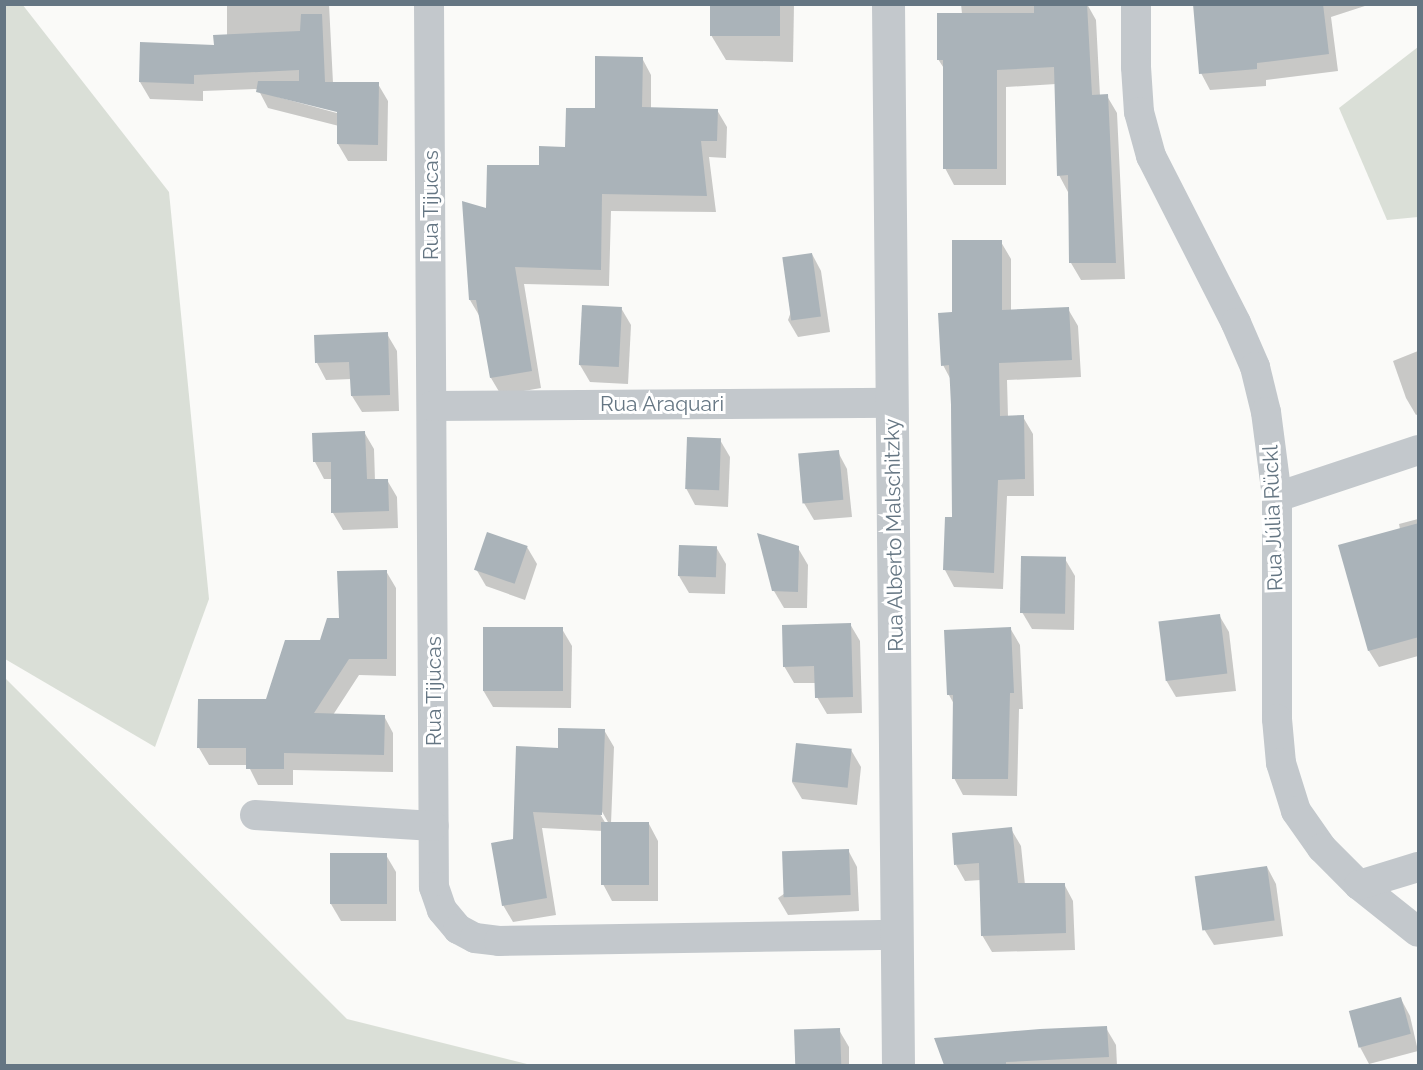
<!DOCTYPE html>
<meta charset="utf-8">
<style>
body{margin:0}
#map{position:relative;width:1423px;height:1070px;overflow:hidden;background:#fafaf8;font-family:Raleway,sans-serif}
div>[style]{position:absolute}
.green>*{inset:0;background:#dadfd7}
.shadow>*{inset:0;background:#0003}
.building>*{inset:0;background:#aab3b9;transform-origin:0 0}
.minor>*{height:30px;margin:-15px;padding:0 15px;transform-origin:15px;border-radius:15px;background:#c3c8cc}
.tertiary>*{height:33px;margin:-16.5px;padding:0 16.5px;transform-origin:16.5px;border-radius:16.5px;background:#c3c8cc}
span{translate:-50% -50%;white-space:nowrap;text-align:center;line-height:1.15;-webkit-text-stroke:6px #fff;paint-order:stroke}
.street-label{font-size:21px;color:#657683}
.frame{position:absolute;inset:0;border:6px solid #657683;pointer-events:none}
</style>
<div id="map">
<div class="green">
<i style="clip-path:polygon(22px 4px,169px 192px,209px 599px,155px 747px,5px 659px,4px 5px)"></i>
<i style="clip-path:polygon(1418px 47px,1418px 217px,1387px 220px,1339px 108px)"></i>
<i style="clip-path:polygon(5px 678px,347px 1019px,531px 1065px,5px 1065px)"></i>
</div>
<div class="shadow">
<i style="clip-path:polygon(evenodd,227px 4px,329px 4px,333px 83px,378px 84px,388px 101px,387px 161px,348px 161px,338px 144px,339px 126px,268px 108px,258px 89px,203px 91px,203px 101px,150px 99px,140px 82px,141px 44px,215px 46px,227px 36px,227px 4px,278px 97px,285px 97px,345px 113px,344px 115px,278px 97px)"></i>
<i style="clip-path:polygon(712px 4px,794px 4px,793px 62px,726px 60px,711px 35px)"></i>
<i style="clip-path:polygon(961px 4px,1087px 4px,1096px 20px,1100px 96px,1107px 96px,1117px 113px,1125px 279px,1081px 280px,1071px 263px,1068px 192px,1059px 175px,1056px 84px,1006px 87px,1006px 185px,954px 185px,945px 168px,945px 70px,938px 59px,962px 14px)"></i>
<i style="clip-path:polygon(1235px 4px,1371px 4px,1331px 17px,1338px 71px,1266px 80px,1266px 86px,1210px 90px,1201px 73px)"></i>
<i style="clip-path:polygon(642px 58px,651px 75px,651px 108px,717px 110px,727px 127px,726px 158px,709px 157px,716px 212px,611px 211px,609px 286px,524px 284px,541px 388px,501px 395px,491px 378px,480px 317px,470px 300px,488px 209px,567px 148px,596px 109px)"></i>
<i style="clip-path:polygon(1001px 242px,1011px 259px,1011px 311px,1068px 309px,1078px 326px,1081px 377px,1007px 380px,1008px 417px,1023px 417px,1033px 434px,1034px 496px,1007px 496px,1003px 589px,954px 587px,945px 570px,953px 518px,951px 380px,943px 365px,953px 314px)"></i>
<i style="clip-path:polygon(812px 254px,821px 271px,830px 332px,798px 337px,788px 320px)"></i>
<i style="clip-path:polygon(621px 308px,631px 325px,628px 384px,590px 382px,580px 365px)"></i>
<i style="clip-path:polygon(387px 334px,397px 351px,399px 411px,362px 412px,352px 396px,352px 379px,326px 380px,317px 363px)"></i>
<i style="clip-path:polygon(1418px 351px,1418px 414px,1416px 415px,1406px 398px,1393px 361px)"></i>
<i style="clip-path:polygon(364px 432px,374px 449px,375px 481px,387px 480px,397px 497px,398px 528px,343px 530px,333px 513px,332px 479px,324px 479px,315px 462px)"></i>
<i style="clip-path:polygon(720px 440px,730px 457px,728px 507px,695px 505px,686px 488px)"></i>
<i style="clip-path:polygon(838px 452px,847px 469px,852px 517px,814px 520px,804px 503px)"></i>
<i style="clip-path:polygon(1418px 519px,1418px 656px,1379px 667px,1369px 651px,1400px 529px,1399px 524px)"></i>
<i style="clip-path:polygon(527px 547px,537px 564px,525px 600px,486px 586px,476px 569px)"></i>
<i style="clip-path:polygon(716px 547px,726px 564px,725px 594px,689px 593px,679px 576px)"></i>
<i style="clip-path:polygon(798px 548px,808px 565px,807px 608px,784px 608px,774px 591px)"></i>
<i style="clip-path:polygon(1065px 559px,1075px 576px,1074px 630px,1032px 629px,1022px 612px)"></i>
<i style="clip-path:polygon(386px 571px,396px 588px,396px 676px,359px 675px,333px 715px,384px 716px,393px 733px,393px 772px,293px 770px,293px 785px,258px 785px,248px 765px,209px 765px,199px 748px,199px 700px,267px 701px)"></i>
<i style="clip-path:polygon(1219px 615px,1229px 632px,1236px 691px,1176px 697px,1166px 680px)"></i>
<i style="clip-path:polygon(850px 624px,860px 641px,862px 713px,827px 714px,817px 697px,816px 683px,794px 683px,784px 666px)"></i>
<i style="clip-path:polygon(1010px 628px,1020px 645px,1023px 709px,1019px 709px,1017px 796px,963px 795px,954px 778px,954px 704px,949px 695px,946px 632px)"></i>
<i style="clip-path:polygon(562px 629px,572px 646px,571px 708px,493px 707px,483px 690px)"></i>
<i style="clip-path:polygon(evenodd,604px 730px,614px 747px,611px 824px,649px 824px,658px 841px,658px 901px,612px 901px,603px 884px,603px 831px,542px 828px,556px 915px,513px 922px,503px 905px,514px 840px,559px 749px,604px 730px,600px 808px,609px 824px,606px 824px,597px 809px,600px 808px)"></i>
<i style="clip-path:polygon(851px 750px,861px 767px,857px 805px,802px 799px,792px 782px)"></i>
<i style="clip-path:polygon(1011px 829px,1021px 846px,1025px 885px,1064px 884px,1073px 901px,1075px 950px,992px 952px,982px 935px,981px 880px,965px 881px,956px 865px)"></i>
<i style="clip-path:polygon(848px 850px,857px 867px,859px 911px,788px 915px,778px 898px)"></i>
<i style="clip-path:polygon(386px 855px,396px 872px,396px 921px,341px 921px,331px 904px)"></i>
<i style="clip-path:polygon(1267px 867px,1276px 884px,1283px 936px,1214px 945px,1204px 929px)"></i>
<i style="clip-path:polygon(1401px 999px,1410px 1016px,1418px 1051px,1369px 1064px,1360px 1047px)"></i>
<i style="clip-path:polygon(1106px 1028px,1116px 1045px,1117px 1066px,946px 1066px,936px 1039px)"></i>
<i style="clip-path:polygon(795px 1030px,839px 1030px,849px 1047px,849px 1066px,796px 1066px)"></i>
</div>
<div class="building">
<i style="left:710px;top:4px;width:70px;height:32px"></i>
<i style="clip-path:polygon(1034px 4px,1087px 4px,1092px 95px,1108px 94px,1116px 263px,1069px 263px,1068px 175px,1057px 176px,1054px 67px,997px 70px,997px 169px,943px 169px,943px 60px,937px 60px,937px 13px,1034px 13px)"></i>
<i style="clip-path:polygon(1193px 4px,1323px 4px,1329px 54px,1257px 63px,1257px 69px,1199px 74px)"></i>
<i style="clip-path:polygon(301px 14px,322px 14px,325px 82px,379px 82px,378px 145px,337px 144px,337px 112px,256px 92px,258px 81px,299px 81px,299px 70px,194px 75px,194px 84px,139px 82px,140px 42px,214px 45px,213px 35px,300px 31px)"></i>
<i style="clip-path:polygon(595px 56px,643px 57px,642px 107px,718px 109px,717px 141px,701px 141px,707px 196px,602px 194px,601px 270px,515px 267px,532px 371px,490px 378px,476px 300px,469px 300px,462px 201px,486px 208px,487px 165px,539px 165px,539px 146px,565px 147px,566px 108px,595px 108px)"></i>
<i style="clip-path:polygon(952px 240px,1002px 240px,1002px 310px,1069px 307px,1072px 360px,999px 363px,1000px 416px,1024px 415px,1025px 479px,998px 480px,994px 573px,943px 570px,945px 517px,952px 517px,951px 405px,949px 365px,941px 366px,938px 313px,952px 312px)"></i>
<i style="left:812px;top:253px;width:64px;height:30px;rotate:82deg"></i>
<i style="left:582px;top:305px;width:40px;height:60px;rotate:3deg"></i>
<i style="clip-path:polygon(388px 332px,390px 395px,351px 396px,349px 362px,315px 363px,314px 335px)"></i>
<i style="clip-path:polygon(365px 431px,367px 479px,388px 479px,389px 511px,331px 513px,331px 462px,313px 462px,312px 433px)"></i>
<i style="left:687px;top:437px;width:34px;height:52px;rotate:2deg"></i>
<i style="left:839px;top:450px;width:50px;height:41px;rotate:85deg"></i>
<i style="clip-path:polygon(1419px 523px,1419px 637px,1368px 651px,1338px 545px)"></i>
<i style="left:487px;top:532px;width:43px;height:40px;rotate:19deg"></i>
<i style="clip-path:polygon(757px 533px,799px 546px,798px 592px,772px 591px)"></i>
<i style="left:679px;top:545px;width:38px;height:31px;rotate:2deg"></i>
<i style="left:1021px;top:556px;width:45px;height:57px;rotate:1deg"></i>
<i style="clip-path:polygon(387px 570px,387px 659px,349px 659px,314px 713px,385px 715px,384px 755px,284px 753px,284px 769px,246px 769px,246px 748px,197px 748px,198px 699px,266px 699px,285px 640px,320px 640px,327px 618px,339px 618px,337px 571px)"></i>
<i style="left:1220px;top:614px;width:60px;height:62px;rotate:83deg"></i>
<i style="clip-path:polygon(851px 623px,853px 697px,815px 698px,814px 666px,783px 667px,782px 625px)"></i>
<i style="left:483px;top:627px;width:80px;height:64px"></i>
<i style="clip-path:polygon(1011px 627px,1014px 693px,1010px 693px,1008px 779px,952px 779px,953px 695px,947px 695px,944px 630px)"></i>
<i style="clip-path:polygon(558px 728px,605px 729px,602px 815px,533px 812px,547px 898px,502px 906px,491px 843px,513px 839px,516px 746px,558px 748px)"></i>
<i style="left:796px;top:743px;width:56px;height:39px;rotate:6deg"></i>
<i style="left:601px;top:822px;width:48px;height:63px"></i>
<i style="clip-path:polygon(1012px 827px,1018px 883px,1065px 883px,1066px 933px,981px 936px,979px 863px,954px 865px,952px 833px)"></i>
<i style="left:849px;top:849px;width:46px;height:67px;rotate:88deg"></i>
<i style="left:387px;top:853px;width:51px;height:57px;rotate:90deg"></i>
<i style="left:1267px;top:866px;width:55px;height:73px;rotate:82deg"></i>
<i style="left:1401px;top:997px;width:38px;height:54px;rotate:75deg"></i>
<i style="clip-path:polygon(1107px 1026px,1109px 1057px,1006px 1062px,1006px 1065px,944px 1065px,934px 1038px,1040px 1029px)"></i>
<i style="left:840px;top:1028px;width:37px;height:46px;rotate:88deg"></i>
</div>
<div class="minor">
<i style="left:429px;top:4px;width:883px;rotate:89.68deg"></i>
<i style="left:434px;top:887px;width:24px;rotate:71deg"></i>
<i style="left:442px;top:910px;width:25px;rotate:50deg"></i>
<i style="left:458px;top:929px;width:19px;rotate:28deg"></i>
<i style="left:475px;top:938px;width:24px;rotate:7deg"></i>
<i style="left:499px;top:941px;width:398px;rotate:-0.9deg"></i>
<i style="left:1136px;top:4px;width:63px;rotate:90deg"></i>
<i style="left:1136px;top:67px;width:45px;rotate:86.2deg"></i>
<i style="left:1139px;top:112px;width:46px;rotate:74.7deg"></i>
<i style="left:1151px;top:156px;width:187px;rotate:63deg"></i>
<i style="left:1236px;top:323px;width:48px;rotate:66.6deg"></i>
<i style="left:1255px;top:367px;width:46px;rotate:76.3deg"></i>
<i style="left:1266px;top:412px;width:86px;rotate:82.6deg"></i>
<i style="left:1277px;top:497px;width:222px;rotate:90deg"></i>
<i style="left:1277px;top:719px;width:44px;rotate:84.8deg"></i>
<i style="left:1281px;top:763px;width:50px;rotate:72.6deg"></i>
<i style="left:1296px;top:811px;width:45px;rotate:54.9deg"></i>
<i style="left:1322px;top:848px;width:52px;rotate:45deg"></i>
<i style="left:1359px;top:885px;width:75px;rotate:38.5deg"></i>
<i style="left:432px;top:406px;width:461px;rotate:-0.4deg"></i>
<i style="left:1277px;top:497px;width:149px;rotate:-18.4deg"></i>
<i style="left:255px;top:815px;width:179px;rotate:3.5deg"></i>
<i style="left:1359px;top:885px;width:62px;rotate:-17deg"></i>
</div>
<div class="tertiary">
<i style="left:888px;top:4px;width:1062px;rotate:89.46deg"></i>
</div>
<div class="street-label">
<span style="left:431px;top:205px;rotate:-90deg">Rua Tijucas</span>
<span style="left:662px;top:404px">Rua Araquari</span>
<span style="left:1273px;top:518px;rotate:-92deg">Rua Júlia Rückl</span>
<span style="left:894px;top:535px;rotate:-91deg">Rua Alberto Malschitzky</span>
<span style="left:434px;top:691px;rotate:-90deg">Rua Tijucas</span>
</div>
<div class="frame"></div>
</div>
